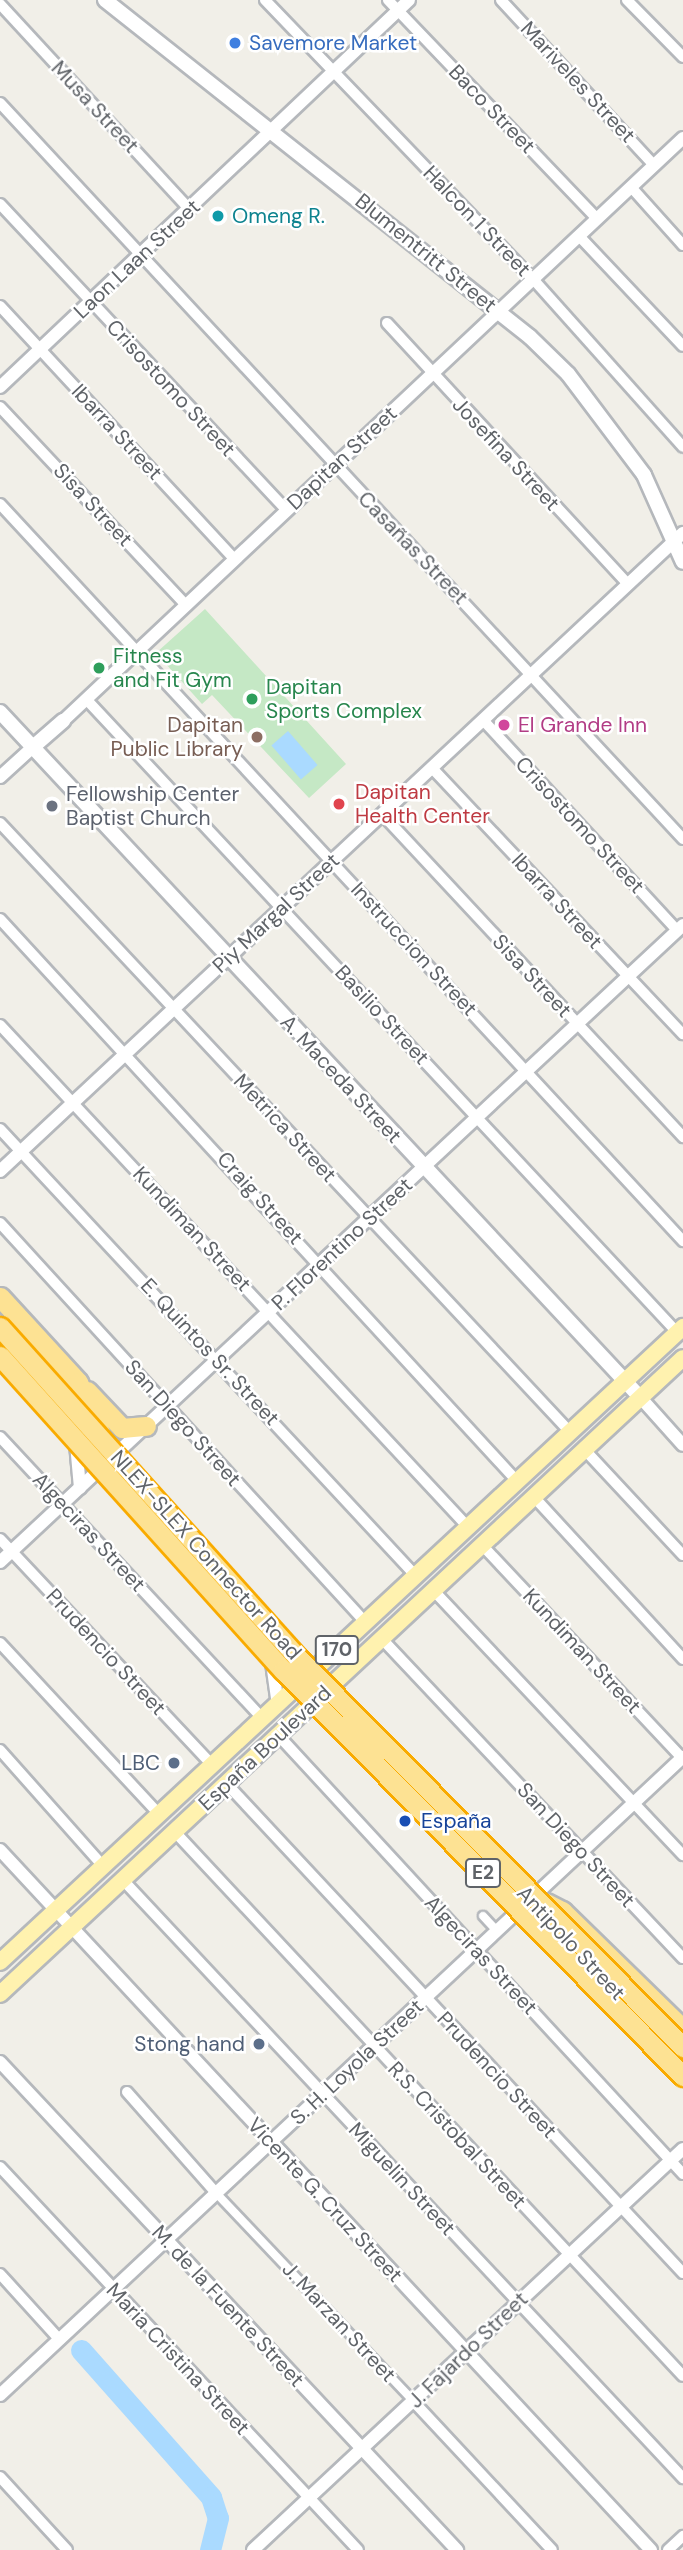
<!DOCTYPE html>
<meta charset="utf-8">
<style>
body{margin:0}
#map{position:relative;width:683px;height:2550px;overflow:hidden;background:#f1efe8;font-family:"DM Sans",sans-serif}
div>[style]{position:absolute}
.green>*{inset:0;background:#c5e8c5}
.water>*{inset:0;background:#aadaff;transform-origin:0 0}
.river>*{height:21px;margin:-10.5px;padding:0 10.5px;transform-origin:10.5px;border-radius:10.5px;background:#aadaff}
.roads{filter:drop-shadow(2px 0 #b5b8bc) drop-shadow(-2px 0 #b5b8bc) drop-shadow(0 2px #b5b8bc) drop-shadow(0 -2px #b5b8bc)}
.pedestrian>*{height:8px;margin:-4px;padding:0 4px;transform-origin:4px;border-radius:4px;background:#fff}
.minor>*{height:10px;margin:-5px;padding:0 5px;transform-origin:5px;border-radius:5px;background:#fff}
.tertiary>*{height:12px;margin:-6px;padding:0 6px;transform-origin:6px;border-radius:6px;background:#fff}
.secondary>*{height:14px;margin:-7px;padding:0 7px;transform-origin:7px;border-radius:7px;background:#fff}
.primary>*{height:16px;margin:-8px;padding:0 8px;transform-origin:8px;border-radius:8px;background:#fff2af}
.motorway>*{height:19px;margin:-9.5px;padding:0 9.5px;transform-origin:9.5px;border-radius:9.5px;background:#fde293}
.bridges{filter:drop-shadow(2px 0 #f9ab00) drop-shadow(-2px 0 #f9ab00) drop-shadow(0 2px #f9ab00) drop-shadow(0 -2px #f9ab00)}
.motorway-bridge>*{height:19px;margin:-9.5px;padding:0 9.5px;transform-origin:9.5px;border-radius:9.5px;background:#fde293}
.dots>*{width:19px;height:19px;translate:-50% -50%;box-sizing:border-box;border:4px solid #fff;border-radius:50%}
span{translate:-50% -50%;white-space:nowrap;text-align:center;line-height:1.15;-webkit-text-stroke:5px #fff;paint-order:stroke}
.shield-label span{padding:2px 5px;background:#fff;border:2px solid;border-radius:5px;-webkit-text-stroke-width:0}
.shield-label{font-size:19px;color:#5f6368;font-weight:700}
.shop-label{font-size:21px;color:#366cbe}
.left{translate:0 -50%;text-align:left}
.street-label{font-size:21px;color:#5f6368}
.culture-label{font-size:21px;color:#0d838f}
.leisure-label{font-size:21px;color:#27864d}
.education-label{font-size:21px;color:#785e54}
.right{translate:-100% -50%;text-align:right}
.hotel-label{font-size:21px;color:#b23c85}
.health-label{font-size:21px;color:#be3a42}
.worship-label{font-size:21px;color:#5b616d}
.service-label{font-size:21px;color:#4e5e75}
.transit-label{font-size:21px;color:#164399}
</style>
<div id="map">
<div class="green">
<i style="clip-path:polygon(205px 609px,346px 764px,309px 798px,212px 695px,202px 704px,156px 653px)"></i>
</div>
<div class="water">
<i style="left:288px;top:731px;width:45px;height:22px;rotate:49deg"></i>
</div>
<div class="river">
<i style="left:81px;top:2350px;width:196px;rotate:48.5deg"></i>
<i style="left:211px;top:2497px;width:22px;rotate:72deg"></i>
<i style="left:218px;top:2518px;width:33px;rotate:104deg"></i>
</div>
<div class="roads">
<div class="pedestrian">
<i style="left:483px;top:1916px;width:21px;rotate:47deg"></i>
<i style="left:216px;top:2193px;width:288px;rotate:46.5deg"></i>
</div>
<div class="minor">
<i style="left:265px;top:0;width:387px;rotate:46.2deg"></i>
<i style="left:533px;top:279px;width:225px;rotate:48.2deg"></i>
<i style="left:388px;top:0;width:303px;rotate:46.3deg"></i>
<i style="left:501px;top:0;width:225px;rotate:47.2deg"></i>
<i style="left:627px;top:0;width:80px;rotate:45.5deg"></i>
<i style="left:0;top:4px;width:280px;rotate:47.3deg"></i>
<i style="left:0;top:103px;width:1004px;rotate:47.14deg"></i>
<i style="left:631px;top:187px;width:78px;rotate:48.1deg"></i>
<i style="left:0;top:204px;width:419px;rotate:46.9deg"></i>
<i style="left:579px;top:236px;width:151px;rotate:46.6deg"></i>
<i style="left:0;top:306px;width:345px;rotate:47.2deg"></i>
<i style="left:387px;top:323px;width:355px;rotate:47.3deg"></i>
<i style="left:0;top:407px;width:270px;rotate:46.8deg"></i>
<i style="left:0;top:504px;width:1005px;rotate:47.18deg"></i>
<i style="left:86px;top:699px;width:866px;rotate:46.97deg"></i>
<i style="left:483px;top:720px;width:286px;rotate:47.3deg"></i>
<i style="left:432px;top:768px;width:366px;rotate:46.7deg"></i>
<i style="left:382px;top:814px;width:442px;rotate:47deg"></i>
<i style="left:0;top:823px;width:834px;rotate:46.89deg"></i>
<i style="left:0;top:919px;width:764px;rotate:47.39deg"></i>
<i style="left:0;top:1025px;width:686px;rotate:47.01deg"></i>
<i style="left:0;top:1129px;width:611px;rotate:47.06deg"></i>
<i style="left:0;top:1223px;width:542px;rotate:47.54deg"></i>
<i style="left:0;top:1437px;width:386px;rotate:47deg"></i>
<i style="left:584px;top:1449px;width:145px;rotate:47deg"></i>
<i style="left:534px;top:1497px;width:220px;rotate:47.4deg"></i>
<i style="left:0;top:1539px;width:311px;rotate:46.8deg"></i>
<i style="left:482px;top:1545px;width:292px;rotate:46.8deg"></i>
<i style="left:434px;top:1591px;width:363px;rotate:46.7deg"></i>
<i style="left:383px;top:1640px;width:437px;rotate:46.7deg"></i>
<i style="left:0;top:1643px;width:233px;rotate:47.1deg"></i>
<i style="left:279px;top:1736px;width:596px;rotate:47.31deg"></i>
<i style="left:0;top:1750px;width:155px;rotate:48.4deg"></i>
<i style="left:226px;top:1783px;width:670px;rotate:47deg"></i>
<i style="left:175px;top:1832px;width:744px;rotate:46.96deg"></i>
<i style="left:122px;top:1879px;width:821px;rotate:46.88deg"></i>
<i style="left:127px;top:2092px;width:135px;rotate:48.6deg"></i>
<i style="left:0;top:2167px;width:524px;rotate:46.93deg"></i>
<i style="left:0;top:2274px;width:88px;rotate:47.8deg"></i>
<i style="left:414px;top:2402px;width:202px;rotate:47deg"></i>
<i style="left:0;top:2477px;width:99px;rotate:47.5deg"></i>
<i style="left:668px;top:2550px;width:21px;rotate:-43deg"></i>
</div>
<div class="tertiary">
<i style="left:0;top:387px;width:563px;rotate:-43.42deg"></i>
<i style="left:63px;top:721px;width:851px;rotate:-43.24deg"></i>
<i style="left:0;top:777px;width:45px;rotate:-42.3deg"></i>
<i style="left:0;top:1171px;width:935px;rotate:-43.05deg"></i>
<i style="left:640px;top:1397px;width:64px;rotate:48.1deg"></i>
<i style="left:76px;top:1444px;width:44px;rotate:84.8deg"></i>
<i style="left:0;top:1562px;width:934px;rotate:-43deg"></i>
<i style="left:272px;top:1663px;width:42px;rotate:81.9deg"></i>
<i style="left:0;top:1850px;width:956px;rotate:47.08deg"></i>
<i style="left:644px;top:2020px;width:57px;rotate:47.1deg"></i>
<i style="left:0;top:2062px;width:669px;rotate:46.88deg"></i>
<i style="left:0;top:2395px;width:935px;rotate:-43.05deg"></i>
<i style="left:253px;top:2550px;width:588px;rotate:-43deg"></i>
</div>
<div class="secondary">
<i style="left:105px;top:0;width:542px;rotate:38.41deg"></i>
<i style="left:530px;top:337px;width:53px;rotate:44.2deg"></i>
<i style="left:568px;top:374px;width:126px;rotate:53deg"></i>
<i style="left:644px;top:475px;width:95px;rotate:65.9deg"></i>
<i style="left:0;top:712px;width:937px;rotate:46.95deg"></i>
<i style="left:33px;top:747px;width:40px;rotate:-41deg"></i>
</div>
<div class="primary">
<i style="left:0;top:1962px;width:933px;rotate:-42.91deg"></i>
<i style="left:0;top:1994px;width:933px;rotate:-42.96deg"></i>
</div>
<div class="motorway">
<i style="left:0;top:1297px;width:115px;rotate:47.5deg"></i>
<i style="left:78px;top:1382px;width:60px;rotate:66.4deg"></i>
<i style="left:87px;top:1391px;width:51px;rotate:46.6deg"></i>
<i style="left:122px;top:1428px;width:24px;rotate:-5deg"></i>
<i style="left:546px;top:1903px;width:18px;rotate:27deg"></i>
<i style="left:562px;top:1911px;width:169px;rotate:44.3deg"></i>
</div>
</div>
<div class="bridges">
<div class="motorway-bridge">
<i style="left:0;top:1327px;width:444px;rotate:48deg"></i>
<i style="left:297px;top:1657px;width:549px;rotate:45.3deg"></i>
<i style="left:0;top:1356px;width:423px;rotate:48deg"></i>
<i style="left:283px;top:1670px;width:570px;rotate:45.43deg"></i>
</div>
</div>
<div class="dots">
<i style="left:235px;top:43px;background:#3f7fe0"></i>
<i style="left:218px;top:216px;background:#0f9aa8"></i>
<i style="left:99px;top:668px;background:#2e9e5b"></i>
<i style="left:252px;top:699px;background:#2e9e5b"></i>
<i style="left:504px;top:725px;background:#d1479c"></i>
<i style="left:257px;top:737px;background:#8d6e63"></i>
<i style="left:339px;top:804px;background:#e0444e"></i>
<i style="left:52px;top:806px;background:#6b7280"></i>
<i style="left:174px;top:1763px;background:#5c6f8a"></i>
<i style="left:405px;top:1821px;background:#1a4fb4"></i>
<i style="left:259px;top:2044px;background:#5c6f8a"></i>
</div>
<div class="shield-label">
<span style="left:337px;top:1650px">170</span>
<span style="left:483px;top:1873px">E2</span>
</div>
<div class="shop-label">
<span class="left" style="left:249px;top:43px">Savemore Market</span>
</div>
<div class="street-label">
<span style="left:578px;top:82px;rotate:47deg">Mariveles Street</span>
<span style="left:95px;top:107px;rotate:47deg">Musa Street</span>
<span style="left:492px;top:109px;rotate:46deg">Baco Street</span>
<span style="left:477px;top:221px;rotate:46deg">Halcon 1 Street</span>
<span style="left:426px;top:253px;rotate:39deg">Blumentritt Street</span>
<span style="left:137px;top:259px;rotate:-43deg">Laon Laan Street</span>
<span style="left:171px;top:388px;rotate:47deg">Crisostomo Street</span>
<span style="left:117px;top:432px;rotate:47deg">Ibarra Street</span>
<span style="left:506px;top:454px;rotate:47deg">Josefina Street</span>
<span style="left:342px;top:458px;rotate:-43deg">Dapitan Street</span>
<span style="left:93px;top:505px;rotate:47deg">Sisa Street</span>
<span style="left:413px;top:548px;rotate:46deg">Casañas Street</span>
<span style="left:580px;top:825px;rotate:47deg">Crisostomo Street</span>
<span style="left:557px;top:901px;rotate:47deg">Ibarra Street</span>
<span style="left:276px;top:913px;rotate:-43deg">Piy Margal Street</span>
<span style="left:414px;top:949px;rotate:47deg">Instruccion Street</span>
<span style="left:532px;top:976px;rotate:47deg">Sisa Street</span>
<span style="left:382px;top:1015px;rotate:47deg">Basilio Street</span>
<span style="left:341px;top:1079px;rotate:47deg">A. Maceda Street</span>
<span style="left:285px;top:1128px;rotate:47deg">Metrica Street</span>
<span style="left:260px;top:1198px;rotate:48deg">Craig Street</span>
<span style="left:192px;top:1229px;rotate:47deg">Kundiman Street</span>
<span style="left:342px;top:1244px;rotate:-43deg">P. Florentino Street</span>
<span style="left:210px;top:1352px;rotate:47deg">E. Quintos Sr. Street</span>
<span style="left:183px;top:1423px;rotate:48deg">San Diego Street</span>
<span style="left:89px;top:1532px;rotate:47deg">Algeciras Street</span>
<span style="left:206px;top:1555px;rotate:48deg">NLEX-SLEX Connector Road</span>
<span style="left:582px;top:1651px;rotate:47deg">Kundiman Street</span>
<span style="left:106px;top:1652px;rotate:47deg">Prudencio Street</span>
<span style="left:265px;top:1748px;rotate:-43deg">España Boulevard</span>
<span style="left:576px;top:1845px;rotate:47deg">San Diego Street</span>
<span style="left:571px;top:1943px;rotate:47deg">Antipolo Street</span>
<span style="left:481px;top:1955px;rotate:47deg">Algeciras Street</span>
<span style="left:357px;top:2062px;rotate:-43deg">S. H. Loyola Street</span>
<span style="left:497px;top:2075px;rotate:47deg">Prudencio Street</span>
<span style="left:457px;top:2135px;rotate:47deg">R.S. Cristobal Street</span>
<span style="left:402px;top:2179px;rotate:47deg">Miguelin Street</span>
<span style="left:325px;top:2200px;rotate:47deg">Vicente G. Cruz Street</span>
<span style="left:228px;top:2306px;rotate:47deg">M. de la Fuente Street</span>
<span style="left:339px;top:2322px;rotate:47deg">J. Marzan Street</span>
<span style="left:468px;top:2350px;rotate:-44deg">J. Fajardo Street</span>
<span style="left:178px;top:2359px;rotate:47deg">Maria Cristina Street</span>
</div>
<div class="culture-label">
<span class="left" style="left:232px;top:216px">Omeng R.</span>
</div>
<div class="leisure-label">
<span class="left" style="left:113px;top:668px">Fitness<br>and Fit Gym</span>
<span class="left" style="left:266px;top:699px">Dapitan<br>Sports Complex</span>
</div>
<div class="education-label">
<span class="right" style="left:243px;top:737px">Dapitan<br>Public Library</span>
</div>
<div class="hotel-label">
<span class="left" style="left:518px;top:725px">El Grande Inn</span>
</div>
<div class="health-label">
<span class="left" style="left:355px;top:804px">Dapitan<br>Health Center</span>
</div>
<div class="worship-label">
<span class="left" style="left:66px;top:806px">Fellowship Center<br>Baptist Church</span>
</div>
<div class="service-label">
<span class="right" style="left:160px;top:1763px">LBC</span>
<span class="right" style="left:245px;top:2044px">Stong hand</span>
</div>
<div class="transit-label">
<span class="left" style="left:421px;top:1821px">España</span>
</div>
</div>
